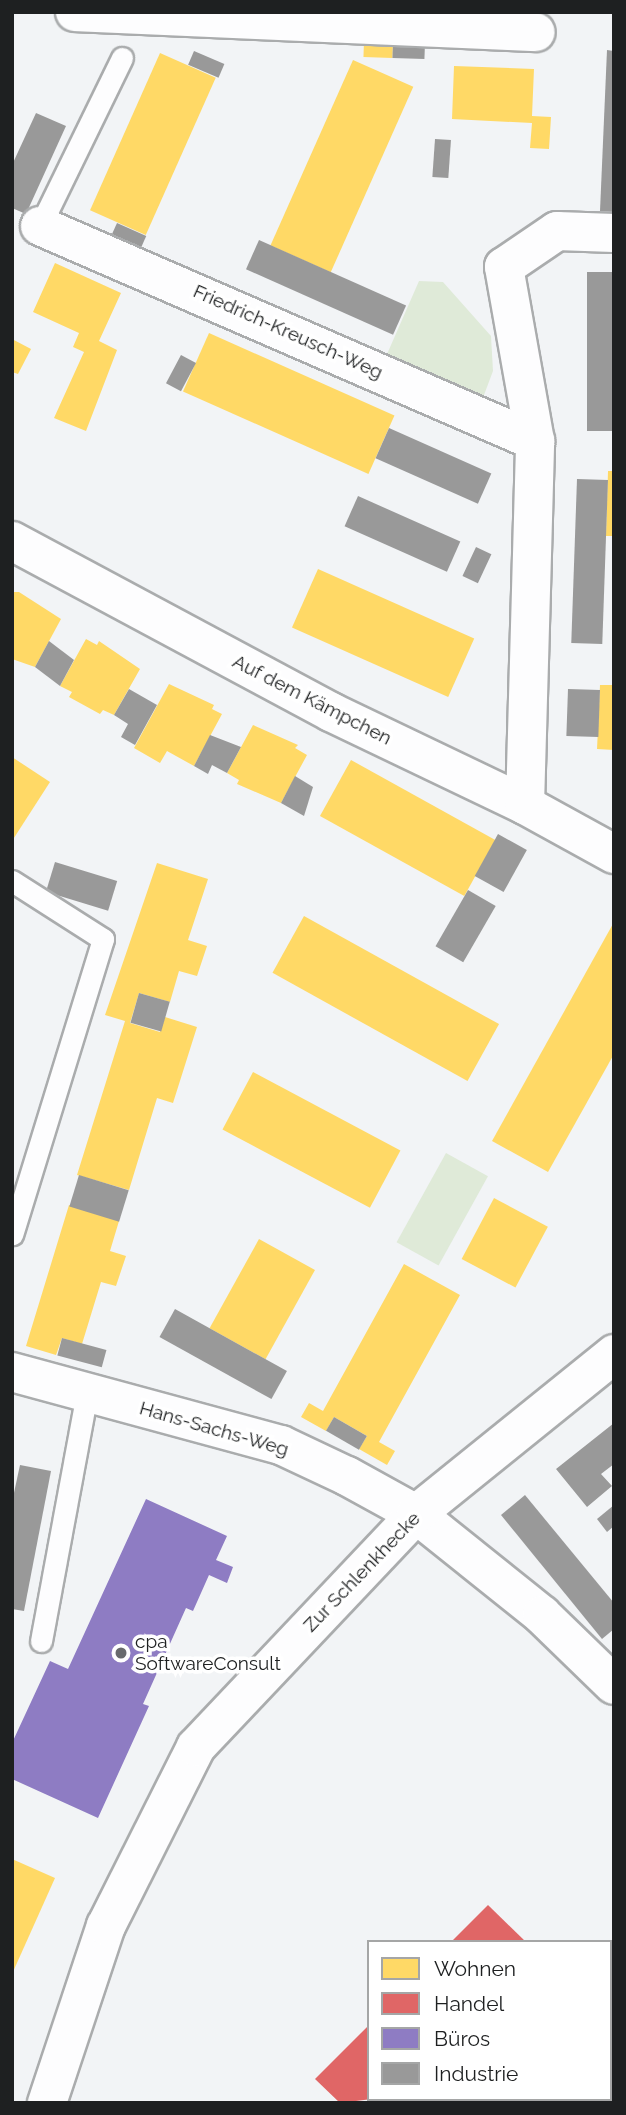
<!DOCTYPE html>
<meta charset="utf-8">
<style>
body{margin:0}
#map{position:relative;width:626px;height:2115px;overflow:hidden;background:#f2f4f6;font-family:Raleway,sans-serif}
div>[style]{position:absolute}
.green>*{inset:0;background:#dfead8;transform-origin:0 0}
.homes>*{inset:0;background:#ffd966;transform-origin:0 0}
.shops>*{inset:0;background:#e06666}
.offices>*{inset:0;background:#8e7cc3}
.industry>*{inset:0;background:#999;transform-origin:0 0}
.roads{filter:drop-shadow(2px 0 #aaacad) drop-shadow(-2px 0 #aaacad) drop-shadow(0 2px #aaacad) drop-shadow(0 -2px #aaacad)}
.lane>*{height:21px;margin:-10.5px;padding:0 10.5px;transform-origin:10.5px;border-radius:10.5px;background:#fdfdfe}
.street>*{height:38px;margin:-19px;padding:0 19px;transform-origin:19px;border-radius:19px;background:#fdfdfe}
.dots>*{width:19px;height:19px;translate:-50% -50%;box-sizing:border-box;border:4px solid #fff;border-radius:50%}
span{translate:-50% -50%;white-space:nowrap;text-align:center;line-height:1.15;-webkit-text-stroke:7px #fff;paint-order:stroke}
.street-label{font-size:19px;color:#1e2021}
.poi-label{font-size:19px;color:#1e2021}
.left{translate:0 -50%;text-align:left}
.frame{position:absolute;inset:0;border:14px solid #1e2021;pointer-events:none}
.legend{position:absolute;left:367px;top:1940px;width:245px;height:161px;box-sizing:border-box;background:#fff;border:2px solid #a5a6a6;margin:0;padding:9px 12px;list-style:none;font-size:21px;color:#1e2021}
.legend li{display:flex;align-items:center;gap:14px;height:35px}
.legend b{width:35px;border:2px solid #a5a6a6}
</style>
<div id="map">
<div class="green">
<i style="clip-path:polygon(419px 281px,443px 282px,491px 336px,493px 371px,481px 403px,384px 361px)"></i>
<i style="left:446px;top:1153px;width:48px;height:102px;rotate:29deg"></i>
</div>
<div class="homes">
<i style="left:364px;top:41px;width:29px;height:16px;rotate:2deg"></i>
<i style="left:160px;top:53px;width:61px;height:172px;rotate:24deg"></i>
<i style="left:353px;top:60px;width:66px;height:203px;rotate:24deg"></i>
<i style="clip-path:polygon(454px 66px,534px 69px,532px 116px,551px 117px,549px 149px,530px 148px,532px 123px,452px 119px)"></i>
<i style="clip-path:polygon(55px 263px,121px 293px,99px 341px,117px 350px,86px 431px,54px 418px,84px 352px,73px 347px,79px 333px,33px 312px)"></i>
<i style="left:209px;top:333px;width:203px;height:64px;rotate:24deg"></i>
<i style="clip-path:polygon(12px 339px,31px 349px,18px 374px,12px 372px)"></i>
<i style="clip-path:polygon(608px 471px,614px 471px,614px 536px,606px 536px)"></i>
<i style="left:318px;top:569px;width:171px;height:64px;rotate:24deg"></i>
<i style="clip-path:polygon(12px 592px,19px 592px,61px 619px,35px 667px,12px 659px)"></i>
<i style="clip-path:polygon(86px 639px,97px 645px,99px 641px,140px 669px,114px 715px,103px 710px,100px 714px,69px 697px,72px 692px,60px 686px)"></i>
<i style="clip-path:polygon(169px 684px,214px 705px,212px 709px,222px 714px,194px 766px,167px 751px,160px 763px,134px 748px)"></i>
<i style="clip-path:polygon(600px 685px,614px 685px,614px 750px,597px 749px)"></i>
<i style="clip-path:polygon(253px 725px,298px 745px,295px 748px,307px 755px,281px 803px,237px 784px,239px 780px,227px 773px)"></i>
<i style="clip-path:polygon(12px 757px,50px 782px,12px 841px)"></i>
<i style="left:351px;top:760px;width:165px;height:64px;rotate:29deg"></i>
<i style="clip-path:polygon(157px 863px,208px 879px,188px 940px,207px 946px,197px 976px,179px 971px,170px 1002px,139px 993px,137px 1000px,130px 1023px,160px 1032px,165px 1017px,197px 1027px,173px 1103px,157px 1098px,129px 1190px,77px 1175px,125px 1021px,105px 1015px)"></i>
<i style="left:304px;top:916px;width:223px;height:65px;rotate:29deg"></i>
<i style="clip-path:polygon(614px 922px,614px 1054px,548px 1172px,492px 1141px)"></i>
<i style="left:253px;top:1072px;width:167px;height:65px;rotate:28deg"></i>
<i style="left:494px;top:1198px;width:61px;height:69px;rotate:28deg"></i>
<i style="clip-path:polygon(69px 1205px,119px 1221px,110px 1251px,126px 1256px,116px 1286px,101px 1282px,82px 1344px,62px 1338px,56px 1355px,26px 1346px)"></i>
<i style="left:259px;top:1239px;width:64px;height:102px;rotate:29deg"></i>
<i style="clip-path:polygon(404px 1264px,460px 1295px,379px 1442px,395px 1451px,387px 1465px,359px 1449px,367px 1436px,334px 1417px,326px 1431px,301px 1417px,309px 1403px,323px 1411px)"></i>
<i style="clip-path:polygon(12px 1859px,55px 1878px,12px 1974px)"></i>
</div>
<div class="shops">
<i style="clip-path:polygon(488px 1905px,526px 1942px,451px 1942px)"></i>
<i style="clip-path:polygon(369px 2025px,369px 2099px,372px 2099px,340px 2103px,315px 2079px)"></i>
</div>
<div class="offices">
<i style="clip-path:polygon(146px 1499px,227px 1536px,216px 1560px,233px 1567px,227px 1583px,209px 1575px,193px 1611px,186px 1608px,143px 1704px,149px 1706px,98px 1818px,12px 1779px,12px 1743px,50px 1661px,68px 1669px)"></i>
</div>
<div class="industry">
<i style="left:393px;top:42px;width:32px;height:16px;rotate:2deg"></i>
<i style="clip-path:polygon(607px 50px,614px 51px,614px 212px,600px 211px)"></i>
<i style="left:194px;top:51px;width:33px;height:15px;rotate:23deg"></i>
<i style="clip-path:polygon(36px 113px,66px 126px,26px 214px,12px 208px,12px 165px)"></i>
<i style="left:435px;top:139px;width:16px;height:38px;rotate:4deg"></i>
<i style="left:117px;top:223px;width:32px;height:16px;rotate:24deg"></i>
<i style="left:259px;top:240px;width:161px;height:32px;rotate:24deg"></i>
<i style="left:587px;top:272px;width:27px;height:159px"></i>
<i style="left:181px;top:355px;width:17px;height:32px;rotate:28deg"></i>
<i style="left:389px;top:428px;width:112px;height:33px;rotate:24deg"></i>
<i style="left:577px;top:479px;width:31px;height:164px;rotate:2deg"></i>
<i style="left:358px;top:496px;width:112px;height:33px;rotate:24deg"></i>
<i style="left:476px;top:547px;width:17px;height:32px;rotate:25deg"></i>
<i style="clip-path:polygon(49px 641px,74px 660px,60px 686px,35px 667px)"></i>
<i style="clip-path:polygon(129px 689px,157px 705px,135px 745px,121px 737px,128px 724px,114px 715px)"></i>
<i style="left:568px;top:689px;width:32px;height:47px;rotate:2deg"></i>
<i style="clip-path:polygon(210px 735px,241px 747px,227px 773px,212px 765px,208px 774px,194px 766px)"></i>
<i style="clip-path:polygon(295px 776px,313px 787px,304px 816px,281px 803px)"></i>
<i style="left:498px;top:834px;width:33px;height:48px;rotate:29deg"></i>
<i style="left:55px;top:862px;width:65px;height:31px;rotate:17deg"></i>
<i style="left:468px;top:890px;width:32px;height:65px;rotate:30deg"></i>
<i style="left:139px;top:993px;width:32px;height:31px;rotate:16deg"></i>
<i style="left:79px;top:1175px;width:52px;height:33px;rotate:17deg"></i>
<i style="left:175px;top:1309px;width:128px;height:32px;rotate:29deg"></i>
<i style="left:62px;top:1338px;width:46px;height:18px;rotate:15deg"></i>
<i style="left:334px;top:1417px;width:38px;height:16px;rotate:30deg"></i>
<i style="clip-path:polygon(614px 1423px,614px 1464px,601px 1474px,612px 1486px,587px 1507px,556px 1469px)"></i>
<i style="clip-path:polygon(20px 1465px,51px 1471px,24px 1611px,12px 1609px,12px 1502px)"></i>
<i style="clip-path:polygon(525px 1495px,614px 1603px,614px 1629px,602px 1639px,501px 1515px)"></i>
<i style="clip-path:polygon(614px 1505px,614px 1526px,607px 1532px,597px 1519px)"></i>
<i style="clip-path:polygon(610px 2025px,614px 2103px,369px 2103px,610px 2099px)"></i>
</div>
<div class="roads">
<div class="lane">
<i style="left:40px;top:226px;width:187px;rotate:-64deg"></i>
<i style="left:12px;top:881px;width:108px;rotate:32.5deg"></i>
<i style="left:103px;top:939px;width:309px;rotate:107.1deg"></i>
<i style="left:41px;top:1641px;width:251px;rotate:-79.5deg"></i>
</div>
<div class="street">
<i style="left:75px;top:12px;width:461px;rotate:2.5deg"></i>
<i style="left:40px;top:226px;width:540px;rotate:23.48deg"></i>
<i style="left:12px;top:541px;width:362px;rotate:28.2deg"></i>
<i style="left:331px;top:712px;width:215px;rotate:25.6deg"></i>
<i style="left:525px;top:805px;width:102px;rotate:28.8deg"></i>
<i style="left:525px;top:805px;width:364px;rotate:-88.4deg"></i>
<i style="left:535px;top:441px;width:177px;rotate:-100.1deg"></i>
<i style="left:504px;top:267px;width:64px;rotate:-34.2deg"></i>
<i style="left:557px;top:231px;width:57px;rotate:2deg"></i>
<i style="left:12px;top:1372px;width:279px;rotate:15.2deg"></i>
<i style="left:281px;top:1445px;width:73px;rotate:25.2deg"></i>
<i style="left:347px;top:1476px;width:79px;rotate:28.8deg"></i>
<i style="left:416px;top:1514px;width:161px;rotate:38.7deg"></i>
<i style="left:542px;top:1615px;width:100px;rotate:44.2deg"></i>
<i style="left:47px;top:2103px;width:187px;rotate:-71.6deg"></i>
<i style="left:106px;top:1926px;width:200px;rotate:-63.3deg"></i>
<i style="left:196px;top:1747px;width:320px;rotate:-46.6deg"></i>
<i style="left:416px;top:1514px;width:255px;rotate:-38.9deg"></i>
</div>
</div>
<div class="dots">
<i style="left:121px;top:1653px;background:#686a6c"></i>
</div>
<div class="street-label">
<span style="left:288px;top:332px;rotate:24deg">Friedrich-Kreusch-Weg</span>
<span style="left:312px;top:700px;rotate:27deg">Auf dem Kämpchen</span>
<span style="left:214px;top:1429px;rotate:16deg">Hans-Sachs-Weg</span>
<span style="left:362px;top:1572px;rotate:-46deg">Zur Schlenkhecke</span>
</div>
<div class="poi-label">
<span class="left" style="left:135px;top:1653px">cpa<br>SoftwareConsult</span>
</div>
<div class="frame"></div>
<ul class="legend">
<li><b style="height:19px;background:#ffd966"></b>Wohnen</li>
<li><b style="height:19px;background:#e06666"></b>Handel</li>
<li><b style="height:19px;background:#8e7cc3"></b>Büros</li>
<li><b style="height:19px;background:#999"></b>Industrie</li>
</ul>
</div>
